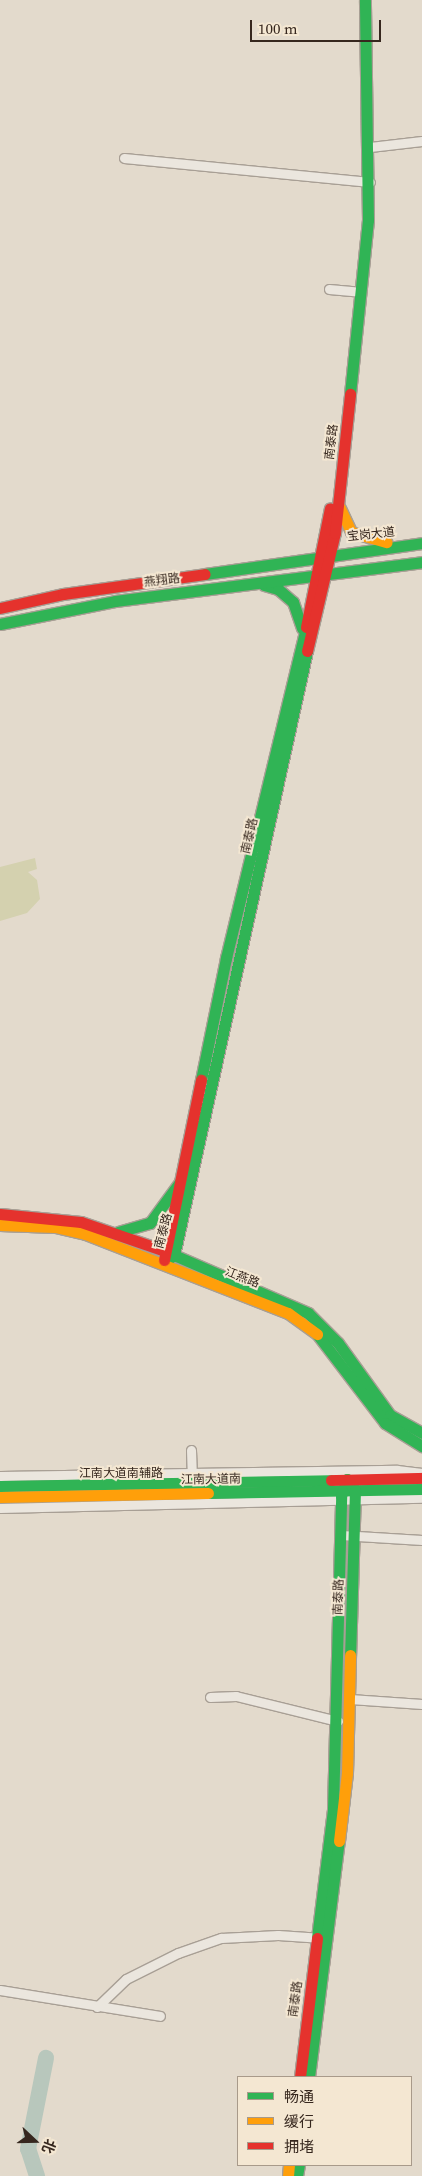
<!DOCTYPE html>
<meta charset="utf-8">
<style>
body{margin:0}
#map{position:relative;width:422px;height:2176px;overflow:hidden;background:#e3dacc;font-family:"Source Serif 4","Noto Sans SC",serif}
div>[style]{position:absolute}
.green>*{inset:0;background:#d4d1af}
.river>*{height:16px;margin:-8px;padding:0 8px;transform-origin:8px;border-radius:8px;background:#b8c7bc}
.roads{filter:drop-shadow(1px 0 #a89f95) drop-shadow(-1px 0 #a89f95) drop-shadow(0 1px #a89f95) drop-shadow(0 -1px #a89f95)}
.street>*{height:9px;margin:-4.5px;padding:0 4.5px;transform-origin:4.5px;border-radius:4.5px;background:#ebe6de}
.fast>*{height:11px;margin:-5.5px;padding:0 5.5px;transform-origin:5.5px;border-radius:5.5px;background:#30b455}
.slow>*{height:11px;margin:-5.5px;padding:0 5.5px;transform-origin:5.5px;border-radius:5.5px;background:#ff9f0a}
.jam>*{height:11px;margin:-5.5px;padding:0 5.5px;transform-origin:5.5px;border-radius:5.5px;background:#e5322d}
span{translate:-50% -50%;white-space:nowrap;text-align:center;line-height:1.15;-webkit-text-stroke:4px #f4e7d2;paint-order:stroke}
.street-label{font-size:12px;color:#36271e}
.legend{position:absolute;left:237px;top:2076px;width:175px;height:90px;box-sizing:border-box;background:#f4e7d2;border:1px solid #a89a8a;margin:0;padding:6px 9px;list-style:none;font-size:15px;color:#36271e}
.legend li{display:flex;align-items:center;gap:10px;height:25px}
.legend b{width:25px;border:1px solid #a89a8a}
.north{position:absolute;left:10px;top:2116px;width:50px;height:50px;-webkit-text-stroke:4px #f4e7d2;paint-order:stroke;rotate:111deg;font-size:14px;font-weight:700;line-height:20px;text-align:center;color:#36271e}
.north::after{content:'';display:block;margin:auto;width:18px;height:22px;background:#36271e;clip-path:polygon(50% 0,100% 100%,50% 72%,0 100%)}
.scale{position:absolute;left:250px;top:20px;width:131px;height:22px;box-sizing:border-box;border:2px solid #36271e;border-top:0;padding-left:6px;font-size:15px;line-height:18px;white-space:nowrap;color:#36271e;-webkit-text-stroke:4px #f4e7d2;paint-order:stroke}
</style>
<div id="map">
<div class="green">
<i style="clip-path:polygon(35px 858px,37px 869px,28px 872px,37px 880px,40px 899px,27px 913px,0 921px,0 867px)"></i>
</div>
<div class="river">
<i style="left:37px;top:2176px;width:28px;rotate:-108deg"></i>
<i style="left:28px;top:2149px;width:93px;rotate:-78.8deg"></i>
</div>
<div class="roads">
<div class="street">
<i style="left:370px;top:147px;width:52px;rotate:-6.6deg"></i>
<i style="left:124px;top:158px;width:247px;rotate:5.6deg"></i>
<i style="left:329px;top:289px;width:25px;rotate:5deg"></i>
<i style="left:191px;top:1450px;width:28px;rotate:88deg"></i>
<i style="left:0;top:1476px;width:397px;rotate:-0.9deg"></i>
<i style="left:397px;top:1470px;width:25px;rotate:7deg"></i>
<i style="left:0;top:1508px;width:422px;rotate:-1.4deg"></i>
<i style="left:341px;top:1535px;width:81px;rotate:3.5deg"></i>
<i style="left:210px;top:1697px;width:26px;rotate:-2deg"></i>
<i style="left:236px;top:1696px;width:105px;rotate:13.8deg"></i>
<i style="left:350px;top:1699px;width:72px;rotate:4deg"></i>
<i style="left:0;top:1990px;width:162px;rotate:9.2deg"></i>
<i style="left:97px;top:2007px;width:40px;rotate:-44deg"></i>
<i style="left:126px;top:1979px;width:58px;rotate:-26.6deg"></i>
<i style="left:178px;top:1953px;width:46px;rotate:-19.2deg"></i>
<i style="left:221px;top:1938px;width:57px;rotate:-3deg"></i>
<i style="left:278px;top:1935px;width:44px;rotate:3.9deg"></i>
</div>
<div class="fast">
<i style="left:350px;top:394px;width:175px;rotate:-84.1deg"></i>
<i style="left:368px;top:220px;width:220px;rotate:-90.8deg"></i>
<i style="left:205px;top:574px;width:219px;rotate:-8.1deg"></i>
<i style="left:264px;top:585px;width:15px;rotate:16deg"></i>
<i style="left:278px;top:589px;width:20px;rotate:41deg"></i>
<i style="left:293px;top:602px;width:28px;rotate:71deg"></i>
<i style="left:0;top:624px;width:117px;rotate:-11.3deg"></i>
<i style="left:115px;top:601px;width:309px;rotate:-7.2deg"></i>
<i style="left:201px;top:1080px;width:125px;rotate:-78.4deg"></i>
<i style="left:226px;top:958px;width:341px;rotate:-76.4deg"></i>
<i style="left:118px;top:1232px;width:33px;rotate:-16deg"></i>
<i style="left:150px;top:1223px;width:51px;rotate:-53.8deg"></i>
<i style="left:167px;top:1252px;width:154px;rotate:23.4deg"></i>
<i style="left:308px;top:1313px;width:42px;rotate:45deg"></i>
<i style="left:338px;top:1343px;width:89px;rotate:54.2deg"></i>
<i style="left:390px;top:1415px;width:37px;rotate:29deg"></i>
<i style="left:164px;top:1262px;width:12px;rotate:-35deg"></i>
<i style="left:174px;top:1255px;width:618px;rotate:-77.58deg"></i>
<i style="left:317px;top:1334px;width:112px;rotate:52.6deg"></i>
<i style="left:385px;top:1423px;width:44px;rotate:31.9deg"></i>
<i style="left:0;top:1486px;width:331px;rotate:-1deg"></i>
<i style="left:208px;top:1493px;width:214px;rotate:-1.1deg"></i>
<i style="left:317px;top:1938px;width:130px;rotate:-82.9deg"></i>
<i style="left:333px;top:1809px;width:313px;rotate:-88.5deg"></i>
<i style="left:341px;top:1496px;width:18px;rotate:-71deg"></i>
<i style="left:347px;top:1479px;width:14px;rotate:54deg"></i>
<i style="left:355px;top:1490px;width:165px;rotate:91.7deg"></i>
<i style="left:309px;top:2077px;width:238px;rotate:-82.8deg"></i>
<i style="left:297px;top:2176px;width:11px;rotate:-80deg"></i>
</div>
<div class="slow">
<i style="left:340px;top:508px;width:26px;rotate:65deg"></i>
<i style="left:351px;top:532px;width:37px;rotate:16deg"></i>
<i style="left:0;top:1225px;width:55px;rotate:2.1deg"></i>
<i style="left:55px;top:1227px;width:31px;rotate:13deg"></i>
<i style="left:85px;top:1234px;width:218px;rotate:21.3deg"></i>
<i style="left:288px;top:1313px;width:36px;rotate:36deg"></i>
<i style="left:0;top:1497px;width:208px;rotate:-1.1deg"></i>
<i style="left:339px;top:1841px;width:68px;rotate:-83.3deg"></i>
<i style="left:347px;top:1773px;width:118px;rotate:-88.5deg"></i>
<i style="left:288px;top:2176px;width:11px;rotate:-85deg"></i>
</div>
<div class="jam">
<i style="left:0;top:608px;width:65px;rotate:-12.5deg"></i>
<i style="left:63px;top:594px;width:143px;rotate:-8deg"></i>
<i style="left:306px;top:627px;width:121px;rotate:-78.6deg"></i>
<i style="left:307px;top:651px;width:121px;rotate:-76.7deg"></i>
<i style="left:335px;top:533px;width:140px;rotate:-83.8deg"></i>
<i style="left:0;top:1214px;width:81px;rotate:5.6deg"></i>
<i style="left:81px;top:1222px;width:89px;rotate:19deg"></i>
<i style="left:164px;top:1260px;width:184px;rotate:-78.4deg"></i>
<i style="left:331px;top:1480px;width:91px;rotate:-1.3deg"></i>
<i style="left:300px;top:2077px;width:140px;rotate:-83deg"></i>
</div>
</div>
<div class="street-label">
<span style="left:332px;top:442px;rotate:-83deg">南泰路</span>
<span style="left:371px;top:535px;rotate:-6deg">宝岗大道</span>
<span style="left:162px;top:581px;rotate:-7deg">燕翔路</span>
<span style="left:250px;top:836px;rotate:-77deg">南泰路</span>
<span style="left:164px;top:1231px;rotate:-75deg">南泰路</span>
<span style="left:242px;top:1278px;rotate:22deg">江燕路</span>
<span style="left:121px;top:1474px">江南大道南辅路</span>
<span style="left:211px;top:1480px;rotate:-1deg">江南大道南</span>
<span style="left:339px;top:1597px;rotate:-88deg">南泰路</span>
<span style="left:296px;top:1999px;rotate:-82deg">南泰路</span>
</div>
<ul class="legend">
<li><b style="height:6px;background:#30b455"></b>畅通</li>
<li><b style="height:6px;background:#ff9f0a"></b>缓行</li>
<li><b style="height:6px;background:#e5322d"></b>拥堵</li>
</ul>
<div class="north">北</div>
<div class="scale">100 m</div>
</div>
